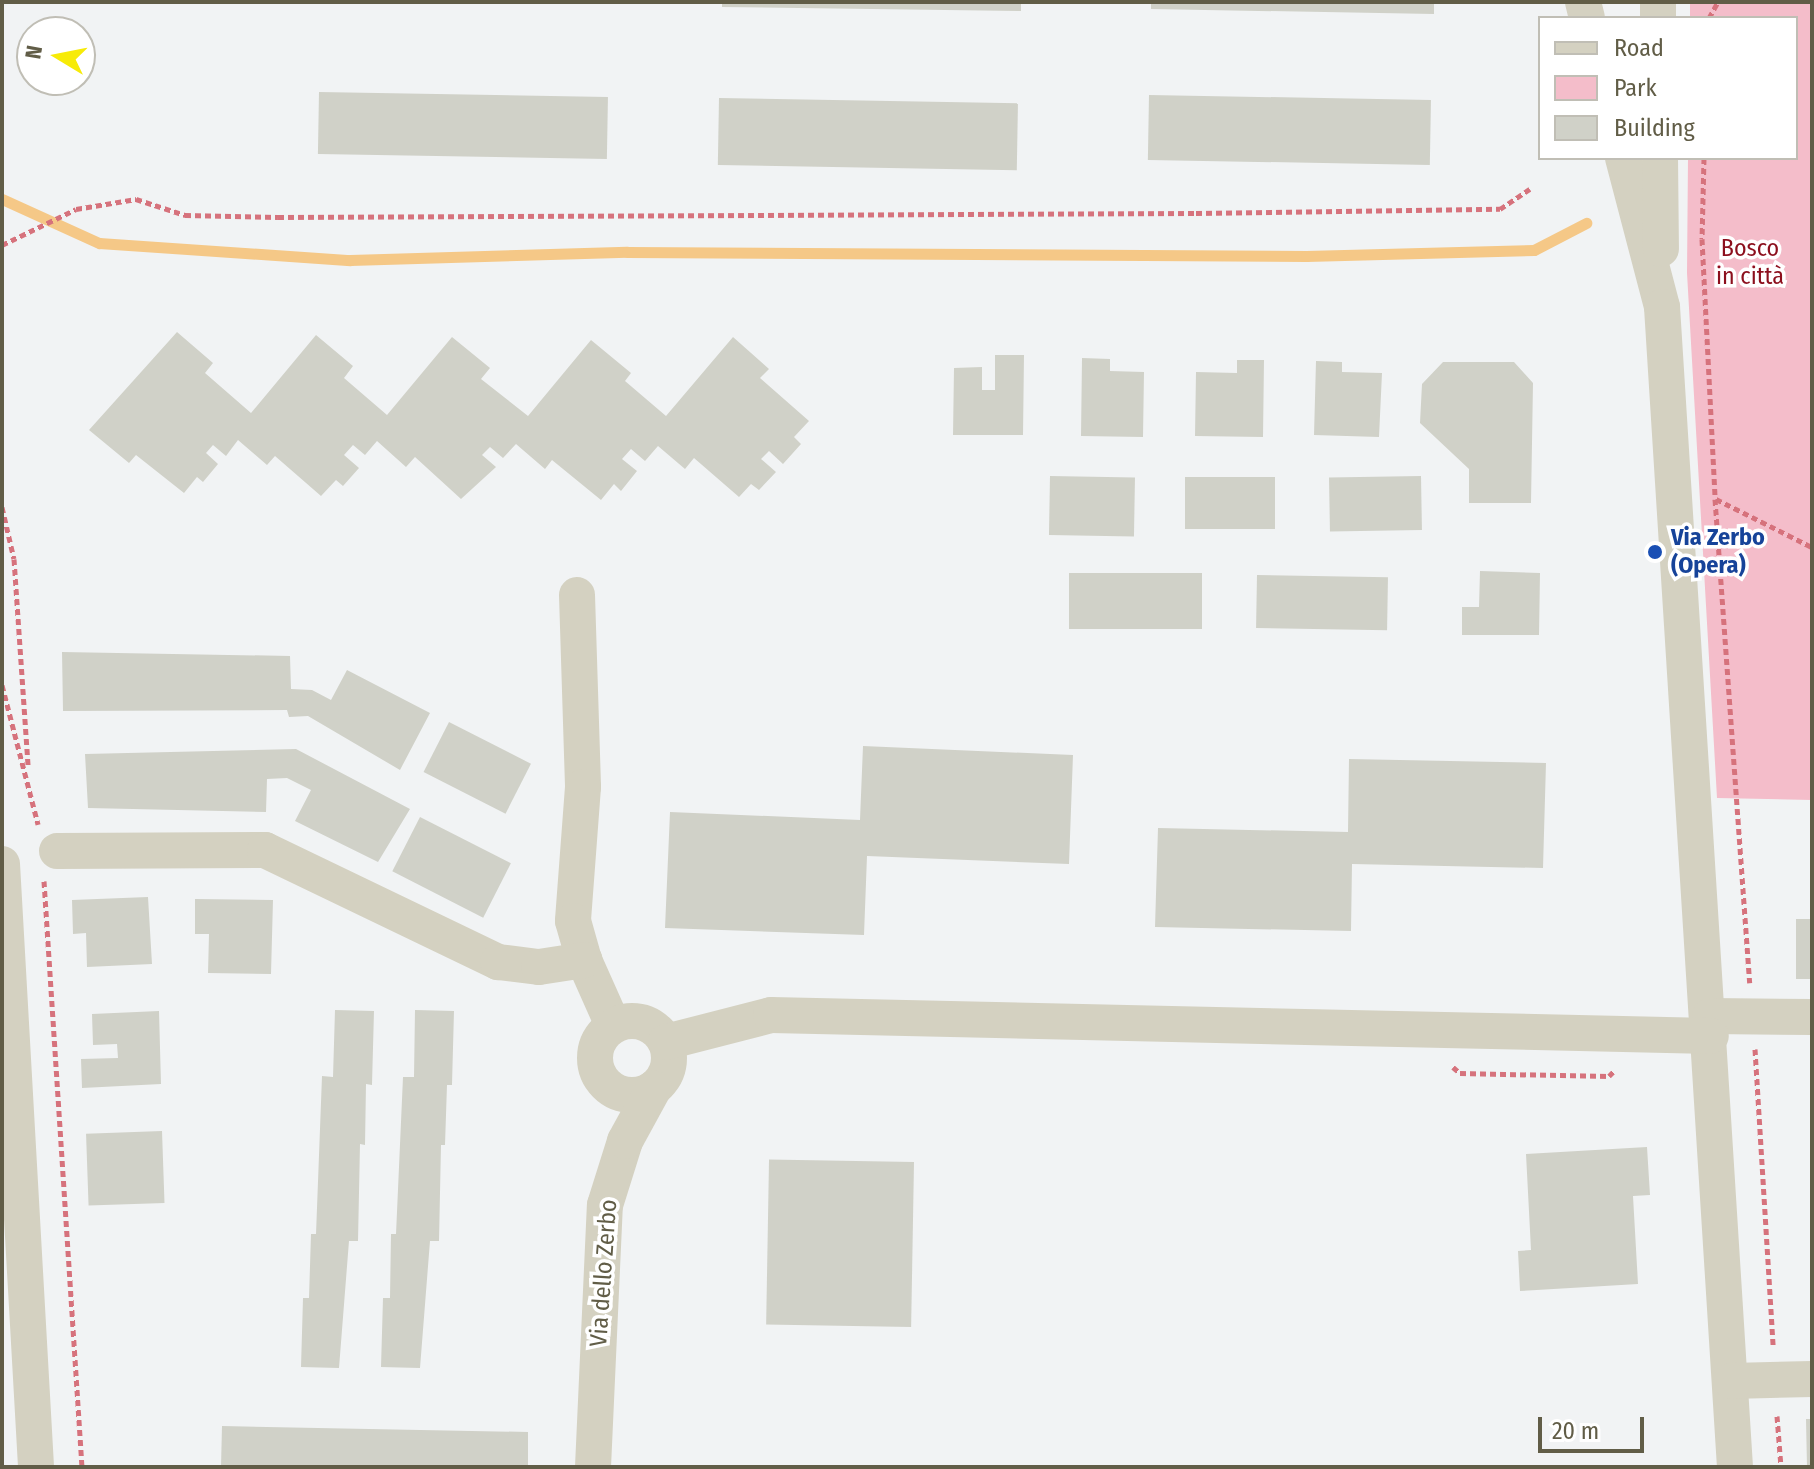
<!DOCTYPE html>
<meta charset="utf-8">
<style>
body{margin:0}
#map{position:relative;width:1814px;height:1469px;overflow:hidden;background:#f1f3f4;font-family:"Fira Sans Condensed",sans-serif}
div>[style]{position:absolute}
.green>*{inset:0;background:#f4bdca}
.stream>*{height:11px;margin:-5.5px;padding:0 5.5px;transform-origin:5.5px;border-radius:5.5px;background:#f5c887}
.building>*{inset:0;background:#d0d1c8;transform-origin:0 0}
.path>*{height:5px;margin-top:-2.5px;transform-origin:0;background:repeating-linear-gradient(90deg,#d6727c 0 6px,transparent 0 10px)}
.minor>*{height:36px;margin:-18px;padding:0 18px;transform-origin:18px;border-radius:18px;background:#d4d1c1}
.minor>.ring{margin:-18px;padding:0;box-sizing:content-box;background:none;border:36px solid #d4d1c1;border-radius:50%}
.dots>*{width:22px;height:22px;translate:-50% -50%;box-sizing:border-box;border:4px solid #fff;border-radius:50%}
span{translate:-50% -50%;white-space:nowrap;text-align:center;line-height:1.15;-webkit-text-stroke:7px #fff;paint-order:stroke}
.park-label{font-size:24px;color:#8c0f1d}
.transit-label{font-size:24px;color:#164399;font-weight:700}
.left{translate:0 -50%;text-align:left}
.street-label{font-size:24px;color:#615d47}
.frame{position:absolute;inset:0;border:4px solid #615d47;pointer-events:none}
.legend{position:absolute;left:1538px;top:16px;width:260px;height:144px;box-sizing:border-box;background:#fff;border:2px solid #c0beb5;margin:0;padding:10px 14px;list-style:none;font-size:24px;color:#615d47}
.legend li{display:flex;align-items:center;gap:16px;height:40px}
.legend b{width:40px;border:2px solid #c0beb5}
.north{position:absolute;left:16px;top:16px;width:80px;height:80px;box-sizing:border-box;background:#fff;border:2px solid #c0beb5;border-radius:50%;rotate:280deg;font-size:22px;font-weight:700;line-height:32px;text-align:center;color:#615d47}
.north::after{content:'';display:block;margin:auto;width:28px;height:36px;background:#f7eb08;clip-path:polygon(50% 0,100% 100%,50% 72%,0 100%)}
.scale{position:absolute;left:1538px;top:1417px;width:106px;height:36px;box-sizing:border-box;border:4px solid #615d47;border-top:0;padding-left:10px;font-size:24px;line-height:28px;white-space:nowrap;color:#615d47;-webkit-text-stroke:6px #fff;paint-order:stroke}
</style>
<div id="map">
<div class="green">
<i style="clip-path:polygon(1690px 2px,1812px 2px,1812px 800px,1717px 798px,1687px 273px,1688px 158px,1796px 158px,1796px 18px,1690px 18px)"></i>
</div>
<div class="stream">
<i style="left:2px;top:199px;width:107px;rotate:24.4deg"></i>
<i style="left:99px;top:243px;width:252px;rotate:3.9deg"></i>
<i style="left:350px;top:260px;width:277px;rotate:-1.7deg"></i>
<i style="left:627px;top:252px;width:679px;rotate:0.34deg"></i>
<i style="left:1306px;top:256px;width:228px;rotate:-1.5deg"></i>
<i style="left:1534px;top:250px;width:59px;rotate:-27.4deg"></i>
</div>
<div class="building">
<i style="clip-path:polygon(722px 2px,1021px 2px,1021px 11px,722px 7px)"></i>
<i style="clip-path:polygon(1151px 2px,1434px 2px,1434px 14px,1151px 9px)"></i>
<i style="left:319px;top:92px;width:289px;height:62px;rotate:1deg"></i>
<i style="left:1149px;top:95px;width:282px;height:65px;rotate:1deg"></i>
<i style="left:719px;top:98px;width:299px;height:67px;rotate:1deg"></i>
<i style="clip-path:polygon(177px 332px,213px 363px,205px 373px,251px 413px,316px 335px,353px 366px,344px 378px,387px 415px,452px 337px,490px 368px,481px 379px,528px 416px,591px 340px,631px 373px,625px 381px,666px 416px,733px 337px,769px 369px,760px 378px,809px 421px,794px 437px,801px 444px,783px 464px,769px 451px,761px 459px,776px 472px,759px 490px,751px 484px,739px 497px,694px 458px,685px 469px,658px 446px,645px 461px,631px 449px,622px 459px,637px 471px,621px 491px,614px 484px,601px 500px,552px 460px,545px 469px,516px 444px,503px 458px,490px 447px,482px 455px,496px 467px,461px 499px,415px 457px,406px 467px,377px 441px,365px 455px,353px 445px,344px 455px,359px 468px,343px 486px,336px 480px,321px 496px,275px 456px,267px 465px,238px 440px,226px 456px,213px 445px,206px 453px,218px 464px,203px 482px,197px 477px,184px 493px,136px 455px,129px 463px,89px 430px)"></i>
<i style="clip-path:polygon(995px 355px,1024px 355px,1023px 435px,953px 435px,954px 368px,982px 367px,982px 390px,995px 390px)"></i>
<i style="clip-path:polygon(1082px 358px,1110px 359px,1110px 371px,1144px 372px,1143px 437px,1081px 436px)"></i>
<i style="clip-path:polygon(1237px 360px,1264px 360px,1263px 437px,1195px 436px,1196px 372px,1237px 373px)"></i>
<i style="clip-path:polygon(1316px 361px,1342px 362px,1342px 372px,1382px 373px,1379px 437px,1314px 435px)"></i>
<i style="clip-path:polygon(1443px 362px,1514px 362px,1533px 383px,1531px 503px,1469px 503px,1469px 469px,1420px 423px,1422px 384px)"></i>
<i style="left:1050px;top:476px;width:85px;height:59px;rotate:1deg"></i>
<i style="left:1421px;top:476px;width:54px;height:92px;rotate:89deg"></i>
<i style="left:1185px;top:477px;width:90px;height:52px"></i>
<i style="clip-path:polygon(1480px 571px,1540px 573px,1539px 635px,1462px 635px,1462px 607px,1479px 607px)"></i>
<i style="left:1069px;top:573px;width:133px;height:56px"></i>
<i style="left:1257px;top:575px;width:131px;height:53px;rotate:1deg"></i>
<i style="clip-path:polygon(62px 652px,290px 656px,291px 689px,312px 690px,331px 700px,347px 670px,430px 713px,400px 770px,308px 716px,289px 717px,287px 710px,63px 711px)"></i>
<i style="left:449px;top:722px;width:92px;height:56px;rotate:27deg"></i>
<i style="clip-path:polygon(863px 746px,1073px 755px,1069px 864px,867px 856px,864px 935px,665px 928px,670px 812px,860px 820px)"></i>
<i style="clip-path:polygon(296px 749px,410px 809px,378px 862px,295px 821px,311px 790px,287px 778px,267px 779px,266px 812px,88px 808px,85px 754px)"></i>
<i style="clip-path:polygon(1349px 759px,1546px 763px,1543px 868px,1352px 864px,1351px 931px,1155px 927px,1158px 828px,1348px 832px)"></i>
<i style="left:420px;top:817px;width:102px;height:61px;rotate:27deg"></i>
<i style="clip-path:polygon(148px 897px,152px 964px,87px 967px,86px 933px,73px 934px,72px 900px)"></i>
<i style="clip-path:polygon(195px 899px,273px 900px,271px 974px,208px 973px,209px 934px,195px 934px)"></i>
<i style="left:1796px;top:919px;width:16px;height:60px"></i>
<i style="clip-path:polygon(335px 1010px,374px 1011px,372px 1085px,366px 1084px,365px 1145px,360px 1144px,358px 1241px,349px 1241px,339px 1368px,301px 1367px,303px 1298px,309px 1298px,311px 1234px,316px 1234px,322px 1076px,333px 1077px)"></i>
<i style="clip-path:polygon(415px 1010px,454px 1011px,452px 1085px,447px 1085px,445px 1145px,441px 1145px,439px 1241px,430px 1241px,420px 1368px,381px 1367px,383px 1298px,390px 1298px,391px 1234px,396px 1234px,403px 1077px,414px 1077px)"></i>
<i style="clip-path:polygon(159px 1011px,161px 1084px,82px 1088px,81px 1059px,118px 1058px,117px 1044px,93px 1045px,92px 1014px)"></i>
<i style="left:162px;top:1131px;width:72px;height:76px;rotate:88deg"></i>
<i style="clip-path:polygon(1647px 1147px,1650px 1195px,1633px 1196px,1638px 1284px,1520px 1291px,1518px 1251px,1531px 1250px,1526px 1154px)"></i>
<i style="left:914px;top:1162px;width:165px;height:145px;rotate:91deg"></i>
<i style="clip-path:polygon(1806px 1419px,1812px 1419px,1812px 1467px,1807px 1467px)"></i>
<i style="clip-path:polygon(222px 1426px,528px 1432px,528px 1467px,221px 1467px)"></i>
</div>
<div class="path">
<i style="left:1709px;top:18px;width:18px;rotate:-61deg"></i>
<i style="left:1704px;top:158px;width:81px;rotate:91.4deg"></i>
<i style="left:1702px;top:239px;width:260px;rotate:87.1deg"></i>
<i style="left:1715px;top:499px;width:485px;rotate:85.9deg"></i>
<i style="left:2px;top:245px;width:82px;rotate:-25.9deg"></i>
<i style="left:76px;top:209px;width:61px;rotate:-9.5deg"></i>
<i style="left:136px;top:199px;width:52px;rotate:18.1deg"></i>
<i style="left:185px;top:215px;width:93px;rotate:1.2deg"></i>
<i style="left:278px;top:217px;width:918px;rotate:-0.25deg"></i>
<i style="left:1196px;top:213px;width:304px;rotate:-0.8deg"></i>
<i style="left:1500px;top:209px;width:36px;rotate:-34deg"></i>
<i style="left:1716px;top:499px;width:107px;rotate:26.6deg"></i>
<i style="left:2px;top:507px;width:53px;rotate:77deg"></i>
<i style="left:14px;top:559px;width:208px;rotate:86.1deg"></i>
<i style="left:2px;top:685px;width:144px;rotate:75.5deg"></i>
<i style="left:44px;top:881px;width:587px;rotate:86.29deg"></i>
<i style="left:1755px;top:1049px;width:298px;rotate:86.5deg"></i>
<i style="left:1453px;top:1067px;width:9px;rotate:41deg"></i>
<i style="left:1460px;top:1073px;width:149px;rotate:1.2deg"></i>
<i style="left:1609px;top:1076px;width:7px;rotate:-45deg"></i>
<i style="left:1777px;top:1416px;width:51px;rotate:85.5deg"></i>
</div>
<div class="minor">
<i style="left:1583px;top:2px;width:16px;rotate:76deg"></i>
<i style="left:1658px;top:2px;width:16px;rotate:90deg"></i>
<i style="left:1623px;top:158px;width:154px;rotate:75.3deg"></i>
<i style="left:1662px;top:307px;width:1162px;rotate:86.4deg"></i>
<i style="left:1660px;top:158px;width:91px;rotate:89.4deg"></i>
<i style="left:577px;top:595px;width:192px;rotate:88.2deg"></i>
<i style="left:583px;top:787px;width:134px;rotate:94.3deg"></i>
<i style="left:573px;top:921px;width:41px;rotate:74.2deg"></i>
<i style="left:584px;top:960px;width:71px;rotate:66deg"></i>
<i style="left:57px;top:851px;width:208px;rotate:-0.3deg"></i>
<i style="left:265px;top:850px;width:259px;rotate:25.7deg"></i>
<i style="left:498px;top:962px;width:41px;rotate:7deg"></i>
<i style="left:539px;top:967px;width:46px;rotate:-8.8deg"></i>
<i style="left:2px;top:864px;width:604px;rotate:86.77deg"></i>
<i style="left:1710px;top:1016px;width:102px;rotate:0.6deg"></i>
<i class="ring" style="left:595px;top:1021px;width:38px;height:38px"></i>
<i style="left:666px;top:1042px;width:108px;rotate:-14.4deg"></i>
<i style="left:771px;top:1015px;width:940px;rotate:1.28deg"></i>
<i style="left:1731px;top:1381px;width:81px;rotate:-1.4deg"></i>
<i style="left:593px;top:1467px;width:262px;rotate:-87.4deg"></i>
<i style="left:605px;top:1205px;width:67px;rotate:-72.6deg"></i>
<i style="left:625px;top:1141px;width:60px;rotate:-61.3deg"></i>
</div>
<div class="dots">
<i style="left:1655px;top:552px;background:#1a4fb4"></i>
</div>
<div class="park-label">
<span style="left:1750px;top:263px">Bosco<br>in città</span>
</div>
<div class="transit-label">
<span class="left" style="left:1671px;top:552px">Via Zerbo<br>(Opera)</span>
</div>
<div class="street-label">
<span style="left:604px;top:1273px;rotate:-86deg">Via dello Zerbo</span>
</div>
<div class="frame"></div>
<ul class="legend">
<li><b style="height:10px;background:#d4d1c1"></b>Road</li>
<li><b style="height:22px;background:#f4bdca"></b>Park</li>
<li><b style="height:22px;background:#d0d1c8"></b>Building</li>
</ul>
<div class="north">N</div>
<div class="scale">20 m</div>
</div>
